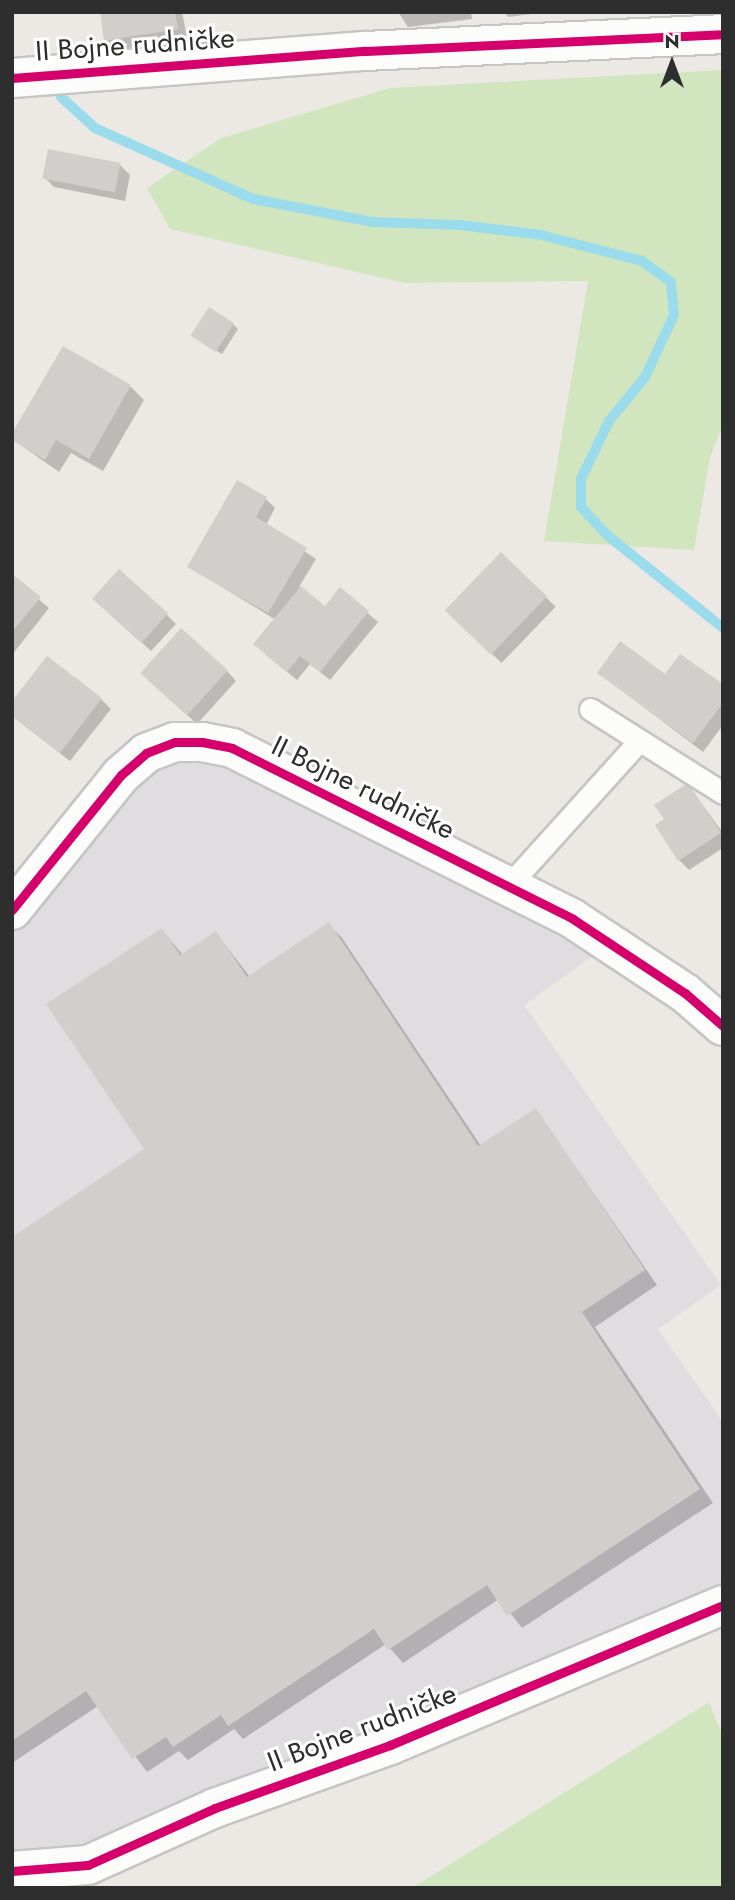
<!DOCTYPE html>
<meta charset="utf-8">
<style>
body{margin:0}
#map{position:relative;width:735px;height:1900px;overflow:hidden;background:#ece8e4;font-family:Jost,sans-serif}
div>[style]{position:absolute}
.industrial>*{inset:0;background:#dfdddf}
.green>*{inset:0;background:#d1e6be}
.shadow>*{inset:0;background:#0003;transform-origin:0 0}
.stream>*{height:10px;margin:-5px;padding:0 5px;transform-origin:5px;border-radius:5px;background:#9adceb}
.building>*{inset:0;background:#d1cecb;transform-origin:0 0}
.roads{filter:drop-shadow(2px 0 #c5c5c5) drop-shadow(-2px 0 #c5c5c5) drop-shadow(0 2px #c5c5c5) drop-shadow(0 -2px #c5c5c5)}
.lane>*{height:21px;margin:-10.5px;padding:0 10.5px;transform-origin:10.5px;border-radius:10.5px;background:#fcfcfb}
.street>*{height:38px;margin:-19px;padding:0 19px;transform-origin:19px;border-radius:19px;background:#fcfcfb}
.cycleway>*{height:9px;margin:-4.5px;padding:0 4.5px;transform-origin:4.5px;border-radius:4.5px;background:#d6006c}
span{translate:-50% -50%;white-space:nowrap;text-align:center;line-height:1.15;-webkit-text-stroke:6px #fff;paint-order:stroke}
.street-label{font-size:28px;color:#2e2e2e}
.frame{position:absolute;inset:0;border:14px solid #2e2e2e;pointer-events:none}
.north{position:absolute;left:637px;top:28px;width:70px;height:70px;-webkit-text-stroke:5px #fff;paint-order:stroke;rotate:0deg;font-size:19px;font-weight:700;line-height:28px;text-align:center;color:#2e2e2e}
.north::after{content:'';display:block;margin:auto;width:24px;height:32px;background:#2e2e2e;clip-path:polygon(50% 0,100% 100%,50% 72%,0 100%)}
</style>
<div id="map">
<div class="industrial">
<i style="clip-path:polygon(175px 742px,601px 950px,524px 1005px,721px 1285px,658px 1329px,723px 1422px,723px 1605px,390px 1745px,12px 1871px,12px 910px)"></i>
</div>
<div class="green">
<i style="clip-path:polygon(723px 70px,723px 425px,710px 458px,694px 550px,544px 541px,588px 281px,405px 283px,170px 229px,147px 188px,221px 138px,390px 88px)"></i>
<i style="clip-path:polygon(709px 1702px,723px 1736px,723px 1888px,412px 1888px)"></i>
</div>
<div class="shadow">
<i style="clip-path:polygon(101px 12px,182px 12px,187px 38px,116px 50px,106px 40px)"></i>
<i style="clip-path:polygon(398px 12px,471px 12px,472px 19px,408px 27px)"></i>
<i style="clip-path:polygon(504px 12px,547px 12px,508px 17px)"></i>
<i style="clip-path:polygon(120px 165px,130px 175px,125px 201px,54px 187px,44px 177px)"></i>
<i style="clip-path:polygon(233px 324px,238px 329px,222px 354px,198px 340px)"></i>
<i style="clip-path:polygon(130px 386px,144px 400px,103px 471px,71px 453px,59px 472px,12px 439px)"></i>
<i style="clip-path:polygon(266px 499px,275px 508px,266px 525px,316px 559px,299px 587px,325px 608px,340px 590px,378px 622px,330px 680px,310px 664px,297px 680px,265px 654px,276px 620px,189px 567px)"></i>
<i style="left:501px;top:554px;width:76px;height:78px;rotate:44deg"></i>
<i style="clip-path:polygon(12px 577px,49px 608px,12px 655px)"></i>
<i style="clip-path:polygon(104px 608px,166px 614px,176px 624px,151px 651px)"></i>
<i style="clip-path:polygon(227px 671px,236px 681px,197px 724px,152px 683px)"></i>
<i style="clip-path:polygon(599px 673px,665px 676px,723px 687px,723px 725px,703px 752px)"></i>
<i style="clip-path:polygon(101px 699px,111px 709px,70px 761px,12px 716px)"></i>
<i style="clip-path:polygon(688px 785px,723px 833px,723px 848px,689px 870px,679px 860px,666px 820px)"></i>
<i style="clip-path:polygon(328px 924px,342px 938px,481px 1146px,536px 1110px,657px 1285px,595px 1327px,713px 1503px,522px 1628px,499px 1599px,403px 1663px,386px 1644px,243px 1739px,234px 1729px,188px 1760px,179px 1751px,147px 1772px,98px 1706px,12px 1763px,12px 1239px,146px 1150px,162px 930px,183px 955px,216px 933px,250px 977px)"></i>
</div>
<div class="stream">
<i style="left:61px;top:97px;width:46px;rotate:42.4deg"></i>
<i style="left:95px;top:128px;width:173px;rotate:24.2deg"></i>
<i style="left:253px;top:199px;width:121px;rotate:10.9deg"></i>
<i style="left:372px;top:222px;width:88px;rotate:2deg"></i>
<i style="left:460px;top:225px;width:82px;rotate:7deg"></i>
<i style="left:541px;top:235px;width:104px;rotate:14.4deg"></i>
<i style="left:642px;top:261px;width:36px;rotate:36deg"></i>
<i style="left:671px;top:282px;width:33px;rotate:85deg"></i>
<i style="left:674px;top:315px;width:68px;rotate:115.1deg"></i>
<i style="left:645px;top:377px;width:57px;rotate:129.3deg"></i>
<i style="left:609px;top:421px;width:64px;rotate:115.8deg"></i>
<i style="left:581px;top:479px;width:28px;rotate:90deg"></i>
<i style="left:581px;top:507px;width:38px;rotate:47deg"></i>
<i style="left:607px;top:535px;width:149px;rotate:38.7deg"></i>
</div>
<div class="building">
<i style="clip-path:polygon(100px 12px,175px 12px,178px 29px,104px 41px)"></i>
<i style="left:48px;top:149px;width:74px;height:30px;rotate:11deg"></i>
<i style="left:209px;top:307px;width:30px;height:34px;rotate:33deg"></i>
<i style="clip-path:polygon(63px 346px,131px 385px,89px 459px,56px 440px,45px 460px,12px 440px,12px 433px)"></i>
<i style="clip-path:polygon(237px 480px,267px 497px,256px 517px,307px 548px,268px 613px,187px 567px)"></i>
<i style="left:501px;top:552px;width:64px;height:81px;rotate:44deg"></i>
<i style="left:119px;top:569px;width:66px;height:40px;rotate:42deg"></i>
<i style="clip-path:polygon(12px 574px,41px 597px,12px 632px)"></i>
<i style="clip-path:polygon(301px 586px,325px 606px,340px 587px,369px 611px,320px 672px,300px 656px,287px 672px,253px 644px)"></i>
<i style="left:181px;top:628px;width:63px;height:61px;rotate:42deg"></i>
<i style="clip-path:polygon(620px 641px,665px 674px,680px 654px,723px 684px,723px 703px,693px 743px,597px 673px)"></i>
<i style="clip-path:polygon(47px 656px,102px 698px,60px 753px,12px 716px,12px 701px)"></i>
<i style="clip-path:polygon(688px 783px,721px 833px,678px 861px,655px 825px,664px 819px,654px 805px)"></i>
<i style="clip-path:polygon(329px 922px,478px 1146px,536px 1108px,645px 1270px,582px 1312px,700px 1489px,507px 1616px,487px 1585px,388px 1650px,374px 1629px,228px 1726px,221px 1715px,173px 1747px,166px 1737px,132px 1759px,86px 1691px,12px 1741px,12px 1237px,144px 1149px,46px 1004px,162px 928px,180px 955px,216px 931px,247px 977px)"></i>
</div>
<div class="roads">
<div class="lane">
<i style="left:590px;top:709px;width:157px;rotate:32.3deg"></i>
<i style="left:509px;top:885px;width:193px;rotate:-47.9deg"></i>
</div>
<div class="street">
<i style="left:12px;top:78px;width:354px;rotate:-4.4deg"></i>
<i style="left:365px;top:51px;width:358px;rotate:-2.7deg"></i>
<i style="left:12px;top:910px;width:174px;rotate:-51.1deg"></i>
<i style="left:121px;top:775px;width:33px;rotate:-41deg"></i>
<i style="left:146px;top:753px;width:31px;rotate:-21deg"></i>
<i style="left:175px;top:742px;width:27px"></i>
<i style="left:202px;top:742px;width:31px;rotate:11deg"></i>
<i style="left:232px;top:748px;width:381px;rotate:26.6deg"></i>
<i style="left:573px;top:919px;width:134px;rotate:33.5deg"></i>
<i style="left:685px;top:993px;width:50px;rotate:41deg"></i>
<i style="left:12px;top:1871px;width:76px;rotate:-4.5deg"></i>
<i style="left:88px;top:1865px;width:139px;rotate:-24.2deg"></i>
<i style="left:215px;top:1808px;width:186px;rotate:-19.8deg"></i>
<i style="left:390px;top:1745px;width:361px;rotate:-22.8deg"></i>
</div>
</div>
<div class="cycleway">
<i style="left:12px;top:78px;width:354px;rotate:-4.4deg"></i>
<i style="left:365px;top:51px;width:358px;rotate:-2.7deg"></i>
<i style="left:12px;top:910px;width:174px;rotate:-51.1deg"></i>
<i style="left:121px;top:775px;width:33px;rotate:-41deg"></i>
<i style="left:146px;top:753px;width:31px;rotate:-21deg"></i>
<i style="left:175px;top:742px;width:27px"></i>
<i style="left:202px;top:742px;width:31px;rotate:11deg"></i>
<i style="left:232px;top:748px;width:381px;rotate:26.6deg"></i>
<i style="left:573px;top:919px;width:134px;rotate:33.5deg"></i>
<i style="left:685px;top:993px;width:50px;rotate:41deg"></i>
<i style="left:12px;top:1871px;width:76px;rotate:-4.5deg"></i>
<i style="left:88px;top:1865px;width:139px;rotate:-24.2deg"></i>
<i style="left:215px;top:1808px;width:186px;rotate:-19.8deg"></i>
<i style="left:390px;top:1745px;width:361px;rotate:-22.8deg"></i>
</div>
<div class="street-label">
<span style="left:135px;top:45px;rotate:-4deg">II Bojne rudničke</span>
<span style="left:363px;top:788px;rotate:26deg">II Bojne rudničke</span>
<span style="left:362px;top:1728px;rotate:-21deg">II Bojne rudničke</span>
</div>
<div class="frame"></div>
<div class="north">N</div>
</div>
